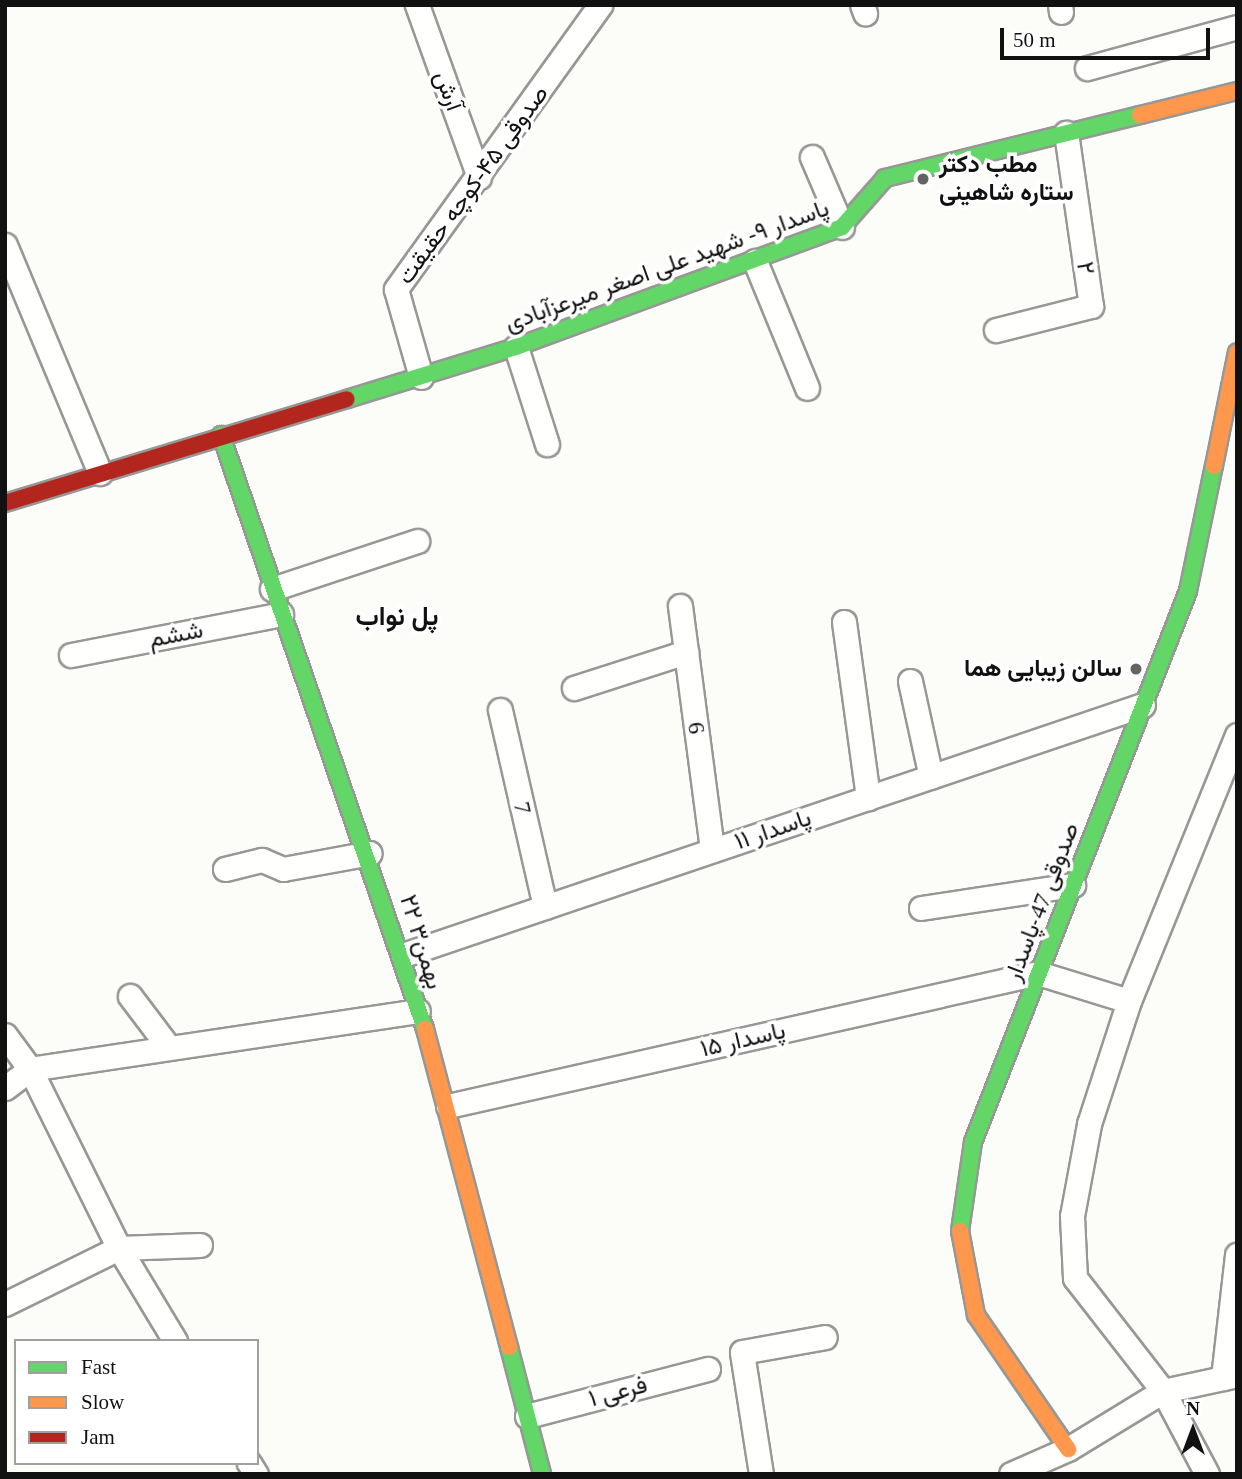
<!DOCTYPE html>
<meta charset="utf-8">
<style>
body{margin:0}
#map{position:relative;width:1242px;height:1479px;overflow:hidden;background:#fcfcf8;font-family:"Times New Roman",Vazirmatn,serif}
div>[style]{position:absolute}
.roads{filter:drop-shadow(2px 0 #979795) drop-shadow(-2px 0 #979795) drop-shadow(0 2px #979795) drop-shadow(0 -2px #979795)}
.street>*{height:23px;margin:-11.5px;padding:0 11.5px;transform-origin:11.5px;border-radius:11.5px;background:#fffffe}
.fast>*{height:16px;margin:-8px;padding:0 8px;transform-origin:8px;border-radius:8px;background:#63d668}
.slow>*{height:16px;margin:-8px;padding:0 8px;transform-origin:8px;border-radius:8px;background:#ff974d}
.jam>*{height:16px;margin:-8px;padding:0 8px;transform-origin:8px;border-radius:8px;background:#b3261e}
.dots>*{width:19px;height:19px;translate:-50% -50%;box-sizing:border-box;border:4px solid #fff;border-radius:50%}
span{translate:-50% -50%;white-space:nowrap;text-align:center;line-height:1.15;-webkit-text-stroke:7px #fff;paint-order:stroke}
.street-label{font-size:24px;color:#111}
.poi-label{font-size:24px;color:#111;font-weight:700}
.left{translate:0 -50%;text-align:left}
.right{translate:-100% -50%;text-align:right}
.neighbourhood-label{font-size:26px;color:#111;font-weight:700}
.frame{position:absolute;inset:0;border:7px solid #111;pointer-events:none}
.legend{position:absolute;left:14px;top:1339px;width:245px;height:126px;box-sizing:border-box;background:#fff;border:2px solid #a0a0a0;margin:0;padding:9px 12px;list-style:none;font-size:21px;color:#111}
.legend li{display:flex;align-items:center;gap:14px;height:35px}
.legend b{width:35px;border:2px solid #a0a0a0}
.north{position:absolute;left:1158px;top:1395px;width:70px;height:70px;-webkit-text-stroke:5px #fff;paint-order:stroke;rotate:0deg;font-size:19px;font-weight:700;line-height:28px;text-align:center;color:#111}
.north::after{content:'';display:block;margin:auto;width:24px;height:32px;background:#111;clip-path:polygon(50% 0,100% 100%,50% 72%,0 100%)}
.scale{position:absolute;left:1000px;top:28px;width:210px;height:32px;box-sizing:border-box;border:4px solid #111;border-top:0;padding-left:9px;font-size:21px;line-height:24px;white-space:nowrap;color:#111;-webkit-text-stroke:5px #fff;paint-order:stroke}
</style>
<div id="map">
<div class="roads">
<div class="street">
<i style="left:417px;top:5px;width:183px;rotate:70.2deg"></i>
<i style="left:862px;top:5px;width:9px;rotate:69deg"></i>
<i style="left:1060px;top:5px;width:7px;rotate:82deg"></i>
<i style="left:1087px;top:68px;width:156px;rotate:-15.3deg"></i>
<i style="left:812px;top:157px;width:76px;rotate:66.8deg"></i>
<i style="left:5px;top:245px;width:247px;rotate:67.4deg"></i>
<i style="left:755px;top:261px;width:137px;rotate:67.7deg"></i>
<i style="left:996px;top:330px;width:98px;rotate:-14.2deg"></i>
<i style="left:1091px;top:306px;width:175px;rotate:-98.2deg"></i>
<i style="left:516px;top:347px;width:102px;rotate:72.3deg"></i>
<i style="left:421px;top:377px;width:91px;rotate:-105.9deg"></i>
<i style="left:396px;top:289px;width:350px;rotate:-54.3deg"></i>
<i style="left:272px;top:589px;width:153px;rotate:-18.3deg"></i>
<i style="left:680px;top:606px;width:246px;rotate:82.5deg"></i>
<i style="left:844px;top:622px;width:178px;rotate:82.2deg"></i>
<i style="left:71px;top:655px;width:214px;rotate:-11deg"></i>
<i style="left:910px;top:681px;width:98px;rotate:77.7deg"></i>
<i style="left:574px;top:688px;width:118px;rotate:-17.8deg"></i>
<i style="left:500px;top:710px;width:202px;rotate:77.1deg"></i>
<i style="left:225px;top:869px;width:38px;rotate:-14deg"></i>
<i style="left:262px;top:860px;width:23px;rotate:23deg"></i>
<i style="left:283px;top:869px;width:88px;rotate:-10.4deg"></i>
<i style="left:921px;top:908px;width:154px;rotate:-8.6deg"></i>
<i style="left:403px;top:955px;width:781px;rotate:-18.67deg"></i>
<i style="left:130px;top:996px;width:61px;rotate:52.9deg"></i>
<i style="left:5px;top:1035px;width:42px;rotate:53.7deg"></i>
<i style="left:30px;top:1069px;width:200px;rotate:63.6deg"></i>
<i style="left:119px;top:1248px;width:109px;rotate:58.9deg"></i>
<i style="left:5px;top:1088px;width:31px;rotate:-37deg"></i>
<i style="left:30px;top:1069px;width:392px;rotate:-8.5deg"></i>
<i style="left:448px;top:1106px;width:605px;rotate:-12.7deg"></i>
<i style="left:1038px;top:973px;width:95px;rotate:17.1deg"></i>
<i style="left:5px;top:1304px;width:127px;rotate:-26.2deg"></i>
<i style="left:119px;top:1248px;width:81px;rotate:-2.1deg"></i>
<i style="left:1223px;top:1378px;width:124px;rotate:-83.5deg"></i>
<i style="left:527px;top:1416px;width:187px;rotate:-14.6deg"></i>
<i style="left:249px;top:1463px;width:13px;rotate:58deg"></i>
<i style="left:761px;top:1474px;width:123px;rotate:-98.9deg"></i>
<i style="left:742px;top:1352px;width:84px;rotate:-10.2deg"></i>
<i style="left:1011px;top:1474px;width:62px;rotate:-23.7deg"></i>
<i style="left:1068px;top:1449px;width:111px;rotate:-31.4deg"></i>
<i style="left:1163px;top:1391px;width:76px;rotate:-12.2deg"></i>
<i style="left:1207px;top:1474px;width:94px;rotate:-117.9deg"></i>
<i style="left:1163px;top:1391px;width:143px;rotate:-127.9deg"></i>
<i style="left:1075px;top:1278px;width:62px;rotate:-92.8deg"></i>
<i style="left:1072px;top:1216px;width:94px;rotate:-79.5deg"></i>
<i style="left:1089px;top:1124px;width:129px;rotate:-72deg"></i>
<i style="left:1129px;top:1001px;width:287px;rotate:-67.9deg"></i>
</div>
<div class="fast">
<i style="left:347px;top:399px;width:177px;rotate:-17.1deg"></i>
<i style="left:516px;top:347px;width:347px;rotate:-20.2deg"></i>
<i style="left:842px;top:227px;width:65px;rotate:-48.7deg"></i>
<i style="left:885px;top:178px;width:263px;rotate:-13.9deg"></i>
<i style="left:221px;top:435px;width:628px;rotate:71.05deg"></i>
<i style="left:960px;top:1231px;width:90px;rotate:-81.7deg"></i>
<i style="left:973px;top:1142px;width:591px;rotate:-68.68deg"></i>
<i style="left:1188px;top:591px;width:128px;rotate:-78.3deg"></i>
<i style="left:509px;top:1347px;width:131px;rotate:75.4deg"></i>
</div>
<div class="slow">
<i style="left:1140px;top:115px;width:100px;rotate:-13.9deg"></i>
<i style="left:1214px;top:466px;width:116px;rotate:-78.6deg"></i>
<i style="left:425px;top:1029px;width:329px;rotate:75.2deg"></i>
<i style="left:960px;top:1231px;width:86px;rotate:79.2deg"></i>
<i style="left:976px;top:1315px;width:163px;rotate:55.5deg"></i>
</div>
<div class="jam">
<i style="left:5px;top:503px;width:357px;rotate:-16.9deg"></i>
</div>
</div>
<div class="dots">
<i style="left:923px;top:179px;background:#636362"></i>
<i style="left:1136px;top:669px;background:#636362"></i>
</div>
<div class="street-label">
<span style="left:448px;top:91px;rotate:70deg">آرش</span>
<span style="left:473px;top:185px;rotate:-54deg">صدوقی ۴۵-کوچه حقیقت</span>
<span style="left:667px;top:266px;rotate:-20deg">پاسدار ۹- شهید علی اصغر میرعزآبادی</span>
<span style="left:1085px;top:268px;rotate:82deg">۲</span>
<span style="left:176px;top:635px;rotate:-11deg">ششم</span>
<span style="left:696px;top:728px;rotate:82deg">6</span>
<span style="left:522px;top:808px;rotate:77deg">7</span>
<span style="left:773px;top:830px;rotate:-19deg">پاسدار ۱۱</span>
<span style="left:1042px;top:902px;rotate:-69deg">صدوقی 47-پاسدار</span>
<span style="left:421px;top:942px;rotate:73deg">۲۲ بهمن۳</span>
<span style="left:743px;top:1040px;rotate:-13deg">پاسدار ۱۵</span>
<span style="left:618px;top:1392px;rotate:-15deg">فرعی ۱</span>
</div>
<div class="poi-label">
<span class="left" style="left:939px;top:179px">مطب دکتر<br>ستاره شاهینی</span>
<span class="right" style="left:1122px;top:669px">سالن زیبایی هما</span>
</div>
<div class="neighbourhood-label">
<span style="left:397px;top:617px">پل نواب</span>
</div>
<div class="frame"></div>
<ul class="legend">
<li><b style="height:9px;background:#63d668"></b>Fast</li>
<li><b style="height:9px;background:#ff974d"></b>Slow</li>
<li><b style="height:9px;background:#b3261e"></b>Jam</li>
</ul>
<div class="north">N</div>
<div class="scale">50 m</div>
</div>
